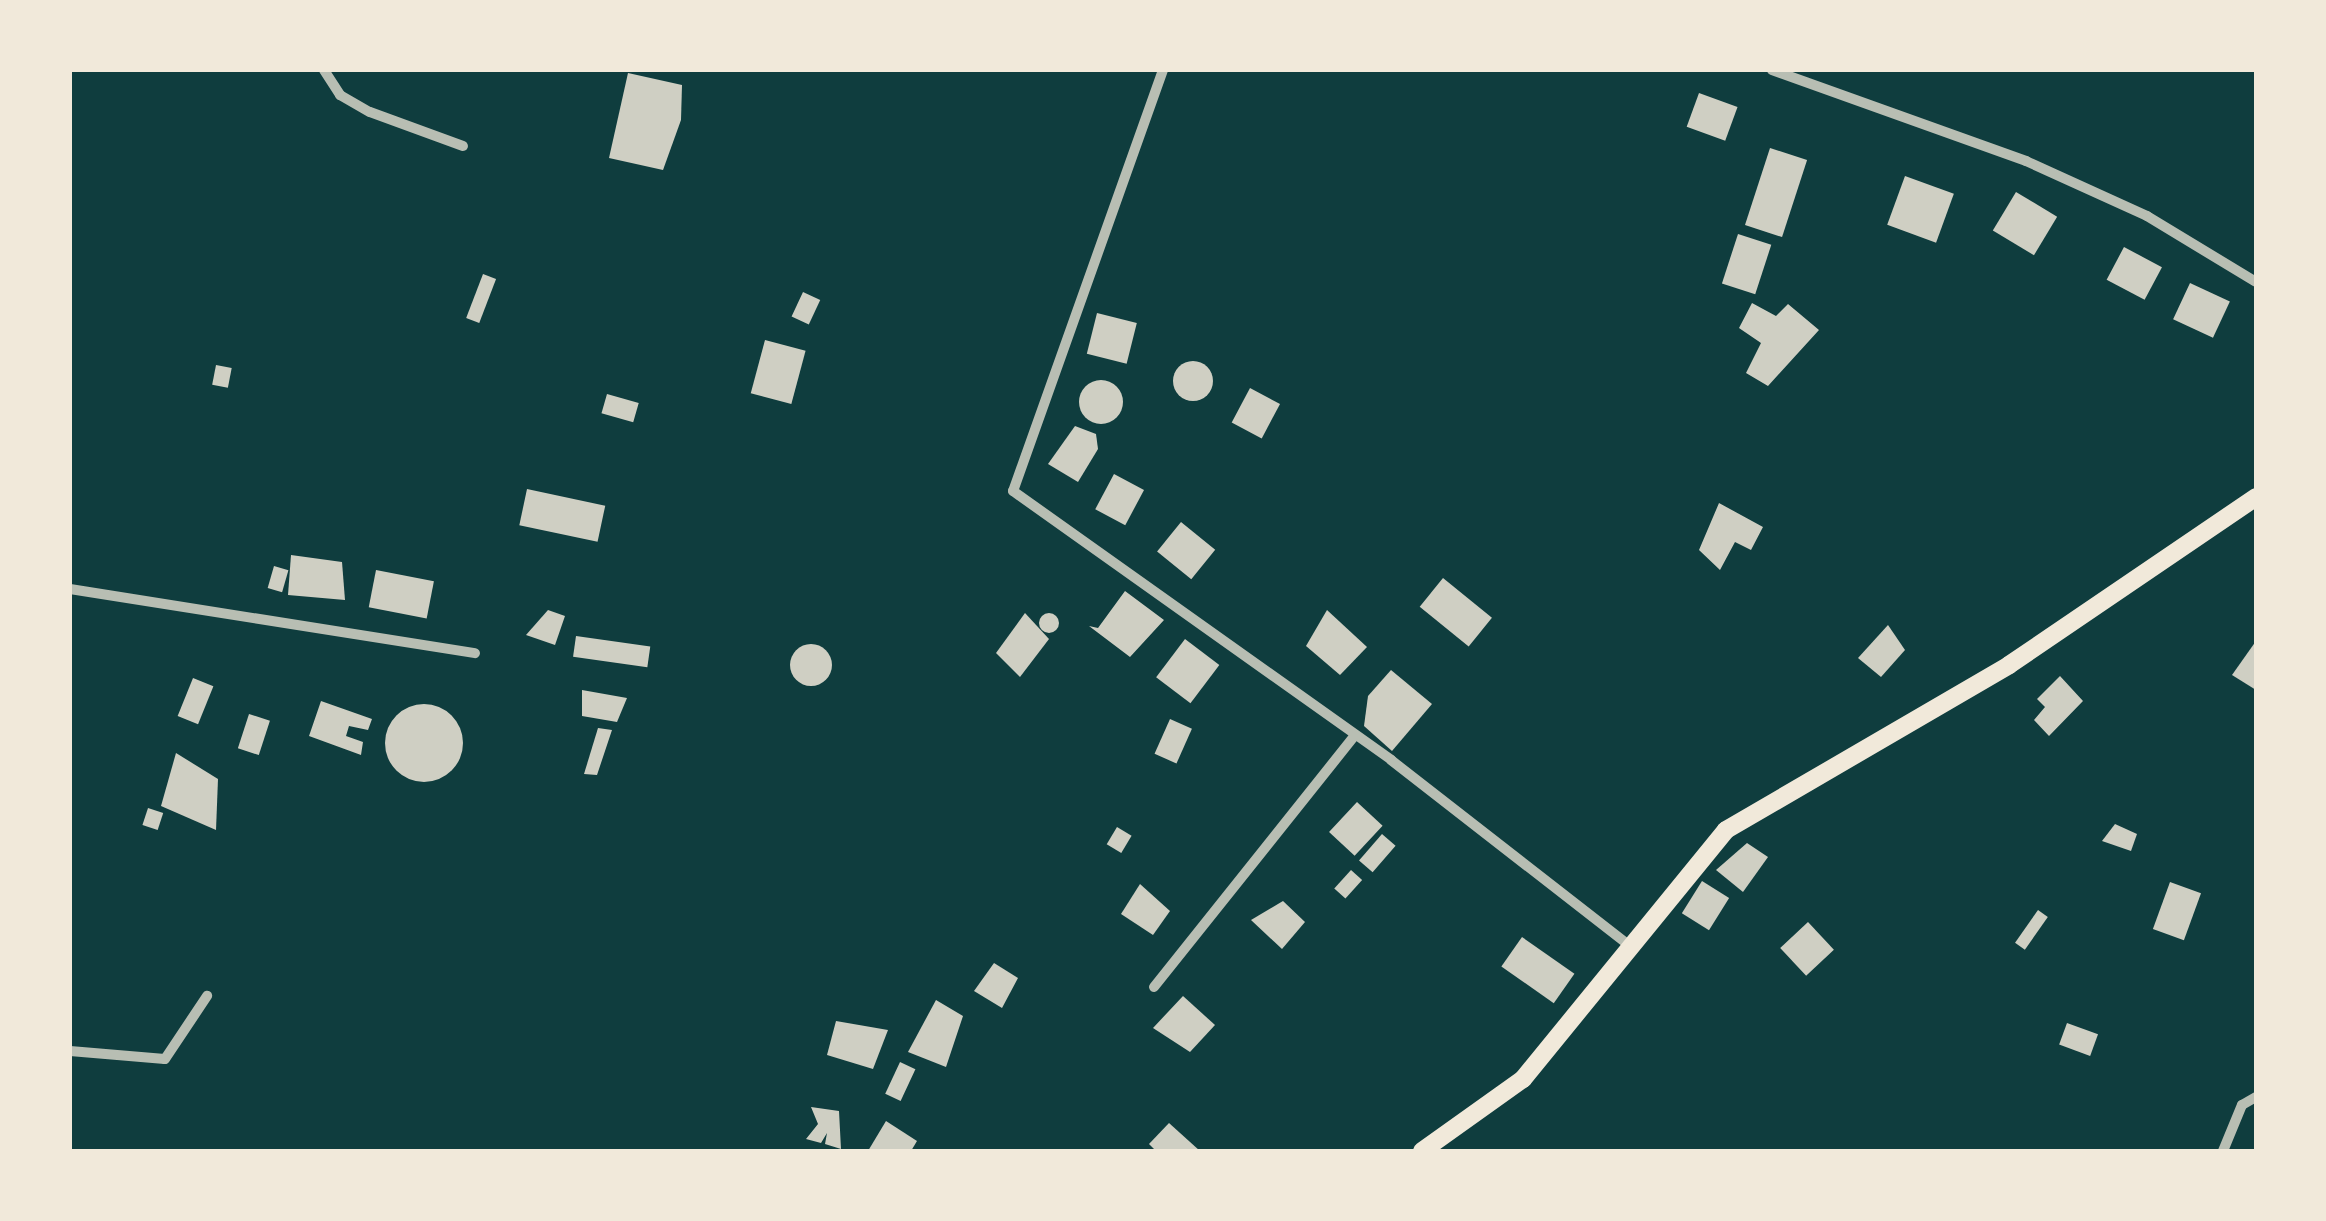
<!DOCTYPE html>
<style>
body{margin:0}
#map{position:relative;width:2326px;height:1221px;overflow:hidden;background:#0f3d3e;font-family:"Public Sans",sans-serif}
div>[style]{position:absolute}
.building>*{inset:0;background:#cfcfc3;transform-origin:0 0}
.round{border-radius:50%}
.minor>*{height:10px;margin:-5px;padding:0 5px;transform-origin:5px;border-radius:5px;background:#b8beb3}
.secondary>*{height:18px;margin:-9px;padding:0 9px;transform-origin:9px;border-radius:9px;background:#f1e9da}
span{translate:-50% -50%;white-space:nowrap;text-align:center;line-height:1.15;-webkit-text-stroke:8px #f1e9da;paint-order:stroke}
.frame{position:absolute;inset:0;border:72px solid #f1e9da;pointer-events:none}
</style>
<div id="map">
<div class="building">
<i style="clip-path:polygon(628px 73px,682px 85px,681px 120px,663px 170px,609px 158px)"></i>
<i style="left:1699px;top:93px;width:41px;height:36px;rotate:20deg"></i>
<i style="left:1770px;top:148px;width:39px;height:81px;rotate:18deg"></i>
<i style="left:1905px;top:176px;width:52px;height:52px;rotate:20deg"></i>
<i style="left:2016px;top:192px;width:48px;height:45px;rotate:31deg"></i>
<i style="left:1738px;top:234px;width:35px;height:52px;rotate:18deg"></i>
<i style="left:2124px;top:247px;width:43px;height:37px;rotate:28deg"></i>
<i style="left:483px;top:274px;width:14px;height:47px;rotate:21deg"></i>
<i style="left:2190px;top:283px;width:44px;height:40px;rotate:25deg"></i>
<i style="left:803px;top:292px;width:19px;height:27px;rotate:25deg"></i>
<i style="clip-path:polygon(1752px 303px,1776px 316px,1788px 304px,1819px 330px,1768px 386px,1746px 373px,1761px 343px,1739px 328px)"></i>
<i style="left:1097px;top:313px;width:41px;height:42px;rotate:14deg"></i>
<i style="left:765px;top:340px;width:42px;height:55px;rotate:15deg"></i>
<i class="round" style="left:1173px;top:361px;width:40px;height:40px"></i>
<i style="left:216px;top:365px;width:16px;height:20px;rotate:11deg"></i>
<i class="round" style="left:1079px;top:380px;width:44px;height:44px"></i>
<i style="left:1250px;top:388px;width:34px;height:39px;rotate:28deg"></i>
<i style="left:607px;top:394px;width:33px;height:20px;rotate:16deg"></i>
<i style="clip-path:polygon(1075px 426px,1096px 434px,1098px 449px,1078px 482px,1048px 464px)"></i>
<i style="left:1114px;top:474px;width:34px;height:40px;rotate:28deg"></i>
<i style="left:527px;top:489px;width:80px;height:37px;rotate:12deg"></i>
<i style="clip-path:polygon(1719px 503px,1763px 527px,1751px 550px,1735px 542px,1720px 570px,1699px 550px)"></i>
<i style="left:1181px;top:522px;width:44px;height:38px;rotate:39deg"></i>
<i style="clip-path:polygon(291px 555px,342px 562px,345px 600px,288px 595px)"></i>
<i style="left:274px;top:566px;width:15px;height:23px;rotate:16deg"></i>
<i style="left:376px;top:570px;width:59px;height:38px;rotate:11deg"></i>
<i style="left:1443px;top:578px;width:63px;height:37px;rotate:39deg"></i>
<i style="clip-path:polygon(1125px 591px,1164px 620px,1130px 657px,1089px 626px,1098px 628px)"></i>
<i style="clip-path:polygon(548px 610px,565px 616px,555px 645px,526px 635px)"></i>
<i style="clip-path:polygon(1327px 610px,1367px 647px,1340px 675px,1306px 646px)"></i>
<i class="round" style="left:1039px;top:613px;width:20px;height:20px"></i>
<i style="clip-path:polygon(1025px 613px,1049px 639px,1020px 677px,996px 653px)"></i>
<i style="clip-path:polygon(1888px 625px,1905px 650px,1881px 677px,1858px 658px)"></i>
<i style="left:576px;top:636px;width:75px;height:21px;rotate:8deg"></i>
<i style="left:1185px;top:639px;width:43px;height:48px;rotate:37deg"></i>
<i style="clip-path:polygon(2256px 641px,2256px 690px,2232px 675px)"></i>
<i class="round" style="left:790px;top:644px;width:42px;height:42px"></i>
<i style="clip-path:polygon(1391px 670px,1432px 704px,1392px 751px,1364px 726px,1368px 696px)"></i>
<i style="clip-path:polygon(2060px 676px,2083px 701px,2049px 736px,2034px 720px,2045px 707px,2037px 699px)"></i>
<i style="left:193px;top:678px;width:22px;height:41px;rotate:22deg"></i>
<i style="clip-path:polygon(582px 690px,627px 698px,617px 722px,582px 716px)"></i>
<i style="clip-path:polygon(321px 701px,372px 719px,368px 730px,349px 726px,346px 736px,363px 742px,361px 755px,309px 736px)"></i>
<i class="round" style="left:385px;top:704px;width:78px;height:78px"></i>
<i style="left:249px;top:714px;width:22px;height:36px;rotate:18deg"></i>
<i style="left:1170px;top:719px;width:24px;height:38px;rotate:24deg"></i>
<i style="clip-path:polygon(598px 728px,612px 730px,597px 775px,584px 774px)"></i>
<i style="clip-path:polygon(176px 753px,218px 779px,216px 830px,161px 806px)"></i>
<i style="left:1357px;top:802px;width:35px;height:41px;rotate:43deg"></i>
<i style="left:148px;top:808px;width:16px;height:18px;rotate:18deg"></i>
<i style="clip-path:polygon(2115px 824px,2137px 834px,2131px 851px,2102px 841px)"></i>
<i style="left:1117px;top:827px;width:17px;height:20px;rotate:31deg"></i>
<i style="left:1382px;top:834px;width:18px;height:35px;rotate:41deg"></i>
<i style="clip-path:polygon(1747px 843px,1768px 857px,1743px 892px,1716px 870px)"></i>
<i style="left:1351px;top:870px;width:15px;height:25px;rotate:42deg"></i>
<i style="left:1702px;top:881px;width:32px;height:38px;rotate:32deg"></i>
<i style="left:2170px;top:882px;width:33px;height:50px;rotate:20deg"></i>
<i style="clip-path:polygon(1140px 884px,1170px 911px,1153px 935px,1121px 914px)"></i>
<i style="clip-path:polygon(1283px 901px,1305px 922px,1282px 949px,1251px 920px)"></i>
<i style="left:2038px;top:910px;width:12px;height:40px;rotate:35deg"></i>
<i style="left:1808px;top:922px;width:38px;height:38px;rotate:47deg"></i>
<i style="left:1522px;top:937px;width:64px;height:36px;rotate:35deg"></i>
<i style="clip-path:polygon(994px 963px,1018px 978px,1002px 1008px,974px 991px)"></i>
<i style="clip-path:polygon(1183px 996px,1215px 1025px,1190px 1052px,1153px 1028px)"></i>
<i style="clip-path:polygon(936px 1000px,963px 1016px,946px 1067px,908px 1052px)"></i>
<i style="clip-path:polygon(836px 1021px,888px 1030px,873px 1069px,827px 1055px)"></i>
<i style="left:2067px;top:1023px;width:33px;height:23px;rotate:20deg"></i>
<i style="left:900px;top:1062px;width:17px;height:35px;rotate:25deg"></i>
<i style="clip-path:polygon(811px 1107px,839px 1111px,841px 1149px,825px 1144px,827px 1133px,821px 1143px,806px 1139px,818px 1124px)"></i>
<i style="clip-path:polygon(886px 1121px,917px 1141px,911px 1151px,868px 1151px)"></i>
<i style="clip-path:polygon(1169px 1123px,1200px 1151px,1156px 1151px,1149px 1144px)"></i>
</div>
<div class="minor">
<i style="left:324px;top:70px;width:30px;rotate:57deg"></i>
<i style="left:340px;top:95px;width:34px;rotate:30deg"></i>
<i style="left:370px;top:112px;width:99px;rotate:20.1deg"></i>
<i style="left:1163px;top:70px;width:447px;rotate:109.6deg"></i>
<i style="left:1013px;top:491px;width:464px;rotate:35.4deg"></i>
<i style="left:1391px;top:760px;width:301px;rotate:37.9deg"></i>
<i style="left:1772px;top:70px;width:270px;rotate:19.7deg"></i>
<i style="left:2026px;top:161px;width:133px;rotate:24.4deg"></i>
<i style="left:2147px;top:216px;width:127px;rotate:31.2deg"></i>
<i style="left:70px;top:589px;width:410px;rotate:9deg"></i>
<i style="left:1154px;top:987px;width:319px;rotate:-51.4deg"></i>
<i style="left:70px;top:1051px;width:95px;rotate:4.8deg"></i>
<i style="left:165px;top:1059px;width:76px;rotate:-56.3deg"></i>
<i style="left:2223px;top:1151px;width:50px;rotate:-67.6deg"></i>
<i style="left:2242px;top:1105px;width:16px;rotate:-30deg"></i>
</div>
<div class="secondary">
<i style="left:1422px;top:1151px;width:124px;rotate:-35.5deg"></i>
<i style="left:1523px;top:1079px;width:321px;rotate:-50.8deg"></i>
<i style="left:1726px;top:830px;width:328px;rotate:-30.2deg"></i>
<i style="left:2009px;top:665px;width:299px;rotate:-34.2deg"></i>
</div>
<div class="frame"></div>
</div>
